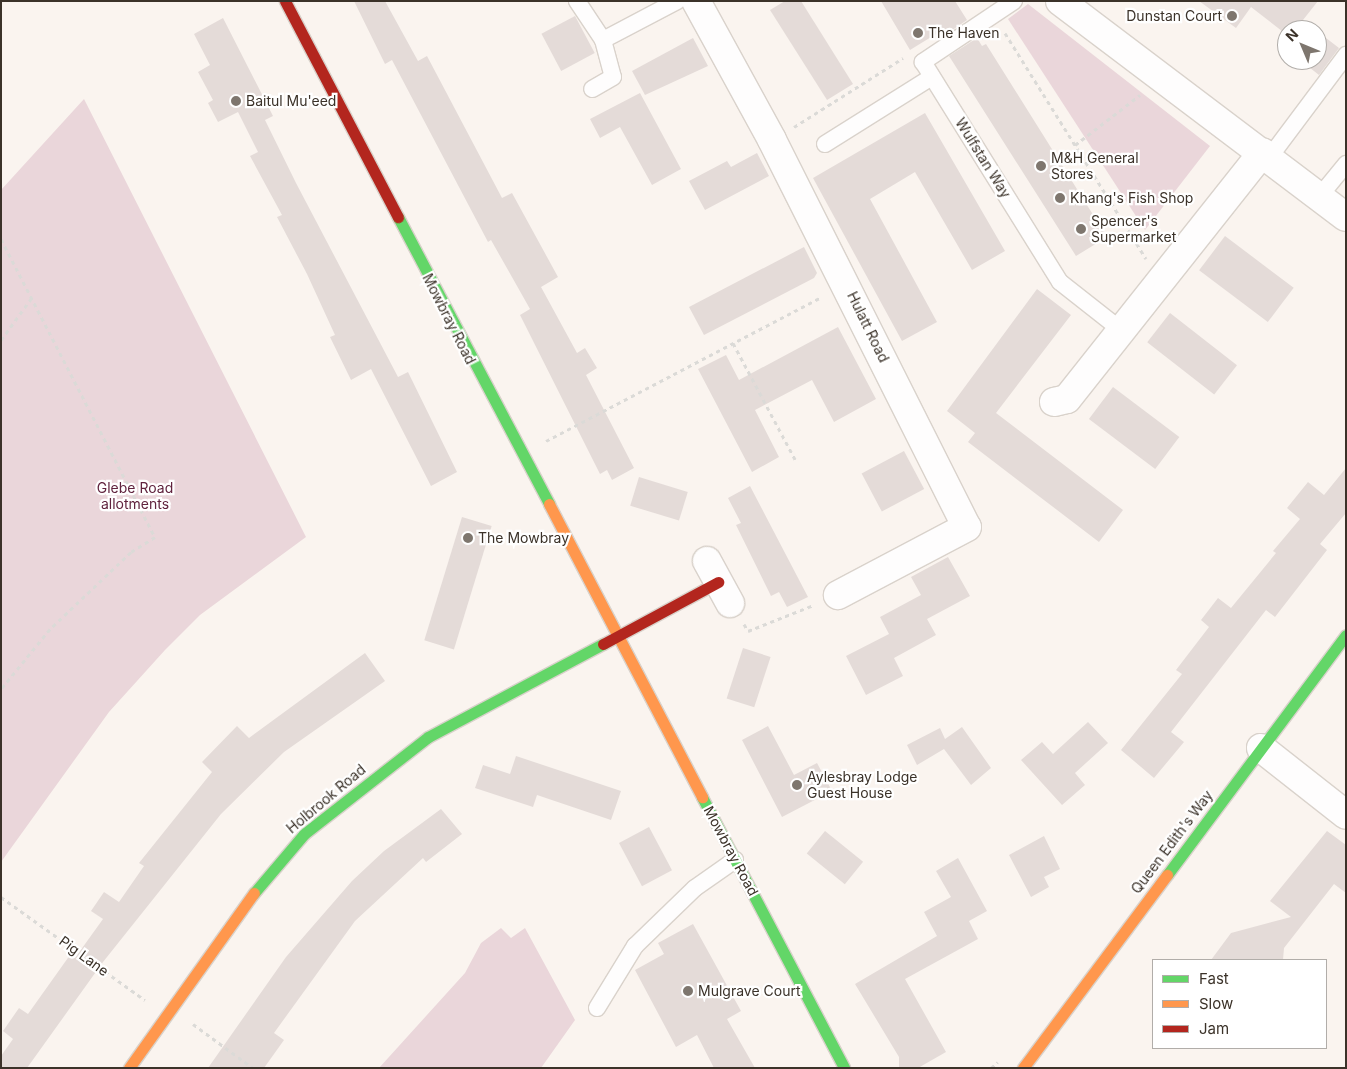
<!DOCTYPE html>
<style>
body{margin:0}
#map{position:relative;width:1347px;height:1069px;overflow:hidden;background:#faf4ef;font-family:Inter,sans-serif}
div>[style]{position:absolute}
.green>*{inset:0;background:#ead6da}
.building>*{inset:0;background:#e4dbd8;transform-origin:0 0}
.path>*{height:3px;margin-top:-1.5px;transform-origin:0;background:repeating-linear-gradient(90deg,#dbdad7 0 4px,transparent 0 8px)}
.roads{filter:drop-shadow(1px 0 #d9d2cb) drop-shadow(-1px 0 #d9d2cb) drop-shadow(0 1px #d9d2cb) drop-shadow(0 -1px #d9d2cb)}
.lane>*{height:16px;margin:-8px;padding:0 8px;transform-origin:8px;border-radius:8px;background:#fefdfd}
.street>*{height:28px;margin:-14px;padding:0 14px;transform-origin:14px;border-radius:14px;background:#fefdfd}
.fast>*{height:11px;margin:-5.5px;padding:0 5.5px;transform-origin:5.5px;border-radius:5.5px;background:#63d668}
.slow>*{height:11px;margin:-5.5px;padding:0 5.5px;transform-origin:5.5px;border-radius:5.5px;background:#ff974d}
.jam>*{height:11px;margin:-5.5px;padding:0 5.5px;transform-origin:5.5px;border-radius:5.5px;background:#b3261e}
.dots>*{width:14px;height:14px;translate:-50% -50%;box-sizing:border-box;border:2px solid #fff;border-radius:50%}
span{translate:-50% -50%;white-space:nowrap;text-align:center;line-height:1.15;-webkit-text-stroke:4.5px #fff;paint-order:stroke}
.poi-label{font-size:14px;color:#3b3229}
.right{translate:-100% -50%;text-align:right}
.left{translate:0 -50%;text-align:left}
.street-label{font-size:14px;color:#3b3229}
.park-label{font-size:14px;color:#60233e}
.frame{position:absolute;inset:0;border:2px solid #3b3229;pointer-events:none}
.legend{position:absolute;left:1152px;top:959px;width:175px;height:90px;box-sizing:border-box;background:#fff;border:1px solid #b1ada9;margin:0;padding:6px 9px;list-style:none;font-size:15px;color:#3b3229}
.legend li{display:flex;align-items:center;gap:10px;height:25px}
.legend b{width:25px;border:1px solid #b1ada9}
.north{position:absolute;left:1277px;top:20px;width:50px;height:50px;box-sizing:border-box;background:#fff;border:1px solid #b1ada9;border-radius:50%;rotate:315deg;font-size:14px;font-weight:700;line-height:20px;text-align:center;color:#3b3229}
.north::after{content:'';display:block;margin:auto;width:18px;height:22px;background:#7e766e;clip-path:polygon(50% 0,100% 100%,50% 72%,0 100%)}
</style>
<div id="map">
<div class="green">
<i style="clip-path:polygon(1028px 4px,1210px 146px,1145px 230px,1008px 19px)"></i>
<i style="clip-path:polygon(84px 99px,306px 537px,200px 615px,165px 650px,109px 712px,1px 862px,1px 190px)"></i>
<i style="clip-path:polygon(501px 928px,511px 938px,525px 928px,575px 1020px,541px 1068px,379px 1068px,465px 973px,481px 943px)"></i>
</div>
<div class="building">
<i style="clip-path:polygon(354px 1px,385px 1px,418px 61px,427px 56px,502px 198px,512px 193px,558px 277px,541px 287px,577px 353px,585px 348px,597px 368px,586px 375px,634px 468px,612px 480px,607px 470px,600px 474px,520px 315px,530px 309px,491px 240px,488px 242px,392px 60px,385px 64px)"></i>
<i style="clip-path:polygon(785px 1px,801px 1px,853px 84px,827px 100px,770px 10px)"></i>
<i style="clip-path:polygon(881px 1px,955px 1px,967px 20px,939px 39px,936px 34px,910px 50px)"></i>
<i style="clip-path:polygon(1199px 1px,1318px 1px,1303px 20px,1316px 30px,1287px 30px,1287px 35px,1251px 7px,1236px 28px)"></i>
<i style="left:575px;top:16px;width:42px;height:38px;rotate:62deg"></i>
<i style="clip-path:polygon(223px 18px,273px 116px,265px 120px,296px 183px,398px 377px,408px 372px,457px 472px,431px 486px,371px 369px,351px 380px,330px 337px,335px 335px,307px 274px,277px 217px,282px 215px,250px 156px,258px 152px,238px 112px,218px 122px,208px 103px,213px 100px,198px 72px,210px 65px,194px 34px)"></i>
<i style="clip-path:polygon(1317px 31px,1339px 48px,1319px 75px,1300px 60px,1317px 60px)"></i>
<i style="clip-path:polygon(693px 38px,708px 66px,645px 95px,632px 71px)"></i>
<i style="clip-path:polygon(977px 38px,982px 46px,986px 44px,1107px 237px,1076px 256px,949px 56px)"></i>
<i style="clip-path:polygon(640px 93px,681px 169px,652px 185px,620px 127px,600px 138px,590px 119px)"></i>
<i style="clip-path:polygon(925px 113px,1005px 251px,972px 270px,915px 172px,870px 199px,937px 322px,902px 341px,813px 178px)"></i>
<i style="clip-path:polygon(757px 153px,769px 176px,705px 210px,689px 181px,727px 161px,731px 167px)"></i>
<i style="left:1225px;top:236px;width:86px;height:43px;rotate:37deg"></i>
<i style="clip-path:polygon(804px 247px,817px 273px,814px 278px,704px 335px,689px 307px)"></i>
<i style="clip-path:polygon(1037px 289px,1071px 315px,996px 413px,1123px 510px,1099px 542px,968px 442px,975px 433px,947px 411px)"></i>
<i style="left:1170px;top:313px;width:85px;height:37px;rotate:38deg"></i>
<i style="clip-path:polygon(838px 327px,876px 399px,834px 422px,812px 380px,755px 410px,779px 457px,752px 472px,698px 369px,726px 355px,739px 380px)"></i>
<i style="left:1113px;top:387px;width:83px;height:40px;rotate:37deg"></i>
<i style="left:904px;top:451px;width:43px;height:48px;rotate:62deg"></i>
<i style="clip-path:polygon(1346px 468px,1346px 513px,1320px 544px,1327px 550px,1275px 617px,1266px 610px,1171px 732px,1184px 742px,1154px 778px,1121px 750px,1182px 674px,1176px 670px,1209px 627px,1201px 620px,1218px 598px,1231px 608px,1276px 553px,1273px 551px,1300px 519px,1287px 508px,1308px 482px,1324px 495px)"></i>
<i style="left:639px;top:477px;width:51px;height:30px;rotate:17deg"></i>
<i style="clip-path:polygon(750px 486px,808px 597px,787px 607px,779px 592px,771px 596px,736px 525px,741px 523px,728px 498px)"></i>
<i style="left:462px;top:517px;width:31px;height:129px;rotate:17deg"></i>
<i style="clip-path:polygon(948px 557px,970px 596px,927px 619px,936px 635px,894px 658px,903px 676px,866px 695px,846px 656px,889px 634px,880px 617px,921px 595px,911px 577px)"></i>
<i style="left:743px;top:648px;width:29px;height:53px;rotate:18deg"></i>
<i style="clip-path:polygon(365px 653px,385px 681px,284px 752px,221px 814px,103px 962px,27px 1068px,1px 1068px,1px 1056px,13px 1039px,3px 1031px,19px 1008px,28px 1014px,70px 955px,75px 958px,103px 919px,91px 911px,104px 892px,119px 902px,144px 866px,139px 863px,212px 772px,202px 762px,237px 726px,249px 738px)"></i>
<i style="clip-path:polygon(1088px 722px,1108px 743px,1075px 773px,1085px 785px,1062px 805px,1021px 760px,1042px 742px,1053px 754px)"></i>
<i style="clip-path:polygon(768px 726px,794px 775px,817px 763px,832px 791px,782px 817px,742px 740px)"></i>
<i style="clip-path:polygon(962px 727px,991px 768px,971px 785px,944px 749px,917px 765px,907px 745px,940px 728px,945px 739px)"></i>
<i style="clip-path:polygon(516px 756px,621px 791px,611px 820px,537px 795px,533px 807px,475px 788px,483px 765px,510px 774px)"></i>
<i style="clip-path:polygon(441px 809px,462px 834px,426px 862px,423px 858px,355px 921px,274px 1033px,284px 1040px,264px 1068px,208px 1068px,286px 957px,352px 881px,384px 851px)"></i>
<i style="left:649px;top:827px;width:49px;height:34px;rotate:62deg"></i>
<i style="left:825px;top:831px;width:49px;height:29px;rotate:39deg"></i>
<i style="clip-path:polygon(1327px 831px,1346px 845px,1346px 893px,1334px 884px,1284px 948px,1283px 960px,1211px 960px,1231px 933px,1291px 917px,1270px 901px)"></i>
<i style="clip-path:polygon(1044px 836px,1060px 869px,1044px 877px,1049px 887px,1031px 897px,1009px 855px)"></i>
<i style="clip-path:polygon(958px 858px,987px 911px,969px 921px,978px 939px,905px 979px,946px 1052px,918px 1068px,899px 1068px,899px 1057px,855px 984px,937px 936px,924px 912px,951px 897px,936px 871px)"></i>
<i style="clip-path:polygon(693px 924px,741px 1011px,727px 1019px,755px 1068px,714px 1068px,697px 1035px,676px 1047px,635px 970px,664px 954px,658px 943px)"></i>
</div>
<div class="path">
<i style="left:1005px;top:33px;width:266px;rotate:58deg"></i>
<i style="left:794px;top:127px;width:129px;rotate:-32.3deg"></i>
<i style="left:1075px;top:145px;width:82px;rotate:-37.6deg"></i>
<i style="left:1px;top:239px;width:335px;rotate:62.7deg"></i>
<i style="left:155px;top:537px;width:28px;rotate:148deg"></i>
<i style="left:131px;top:552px;width:112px;rotate:136.5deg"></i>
<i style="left:50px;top:629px;width:77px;rotate:129.2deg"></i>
<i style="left:1px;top:340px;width:54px;rotate:-54deg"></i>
<i style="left:733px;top:343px;width:132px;rotate:61.9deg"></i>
<i style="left:546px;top:441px;width:310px;rotate:-27.6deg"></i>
<i style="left:744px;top:624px;width:8px;rotate:60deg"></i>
<i style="left:748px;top:631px;width:71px;rotate:-21.5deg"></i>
<i style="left:1px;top:897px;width:177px;rotate:35.6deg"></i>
<i style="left:193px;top:1024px;width:74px;rotate:36.3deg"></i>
<i style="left:991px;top:1068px;width:9px;rotate:-41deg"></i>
</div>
<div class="roads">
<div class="lane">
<i style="left:577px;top:1px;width:47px;rotate:56.3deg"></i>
<i style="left:603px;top:40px;width:38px;rotate:75deg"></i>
<i style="left:613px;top:77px;width:24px;rotate:150deg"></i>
<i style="left:1014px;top:1px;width:110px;rotate:146.2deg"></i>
<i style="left:923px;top:62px;width:259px;rotate:58.1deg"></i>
<i style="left:1060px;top:282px;width:78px;rotate:38.2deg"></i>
<i style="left:603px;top:40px;width:84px;rotate:-27.8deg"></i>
<i style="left:825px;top:144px;width:126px;rotate:-32.1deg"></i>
<i style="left:1269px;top:158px;width:129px;rotate:-53.2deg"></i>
<i style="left:1319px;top:197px;width:43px;rotate:-50.7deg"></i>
<i style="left:597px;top:1008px;width:73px;rotate:-58.5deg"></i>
<i style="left:635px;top:946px;width:83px;rotate:-44deg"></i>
<i style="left:695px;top:888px;width:49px;rotate:-35deg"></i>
</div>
<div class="street">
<i style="left:696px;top:1px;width:158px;rotate:61.3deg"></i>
<i style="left:772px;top:140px;width:433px;rotate:63.3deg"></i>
<i style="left:967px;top:527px;width:146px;rotate:152.2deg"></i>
<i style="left:1060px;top:1px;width:358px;rotate:37.1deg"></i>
<i style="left:1054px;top:402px;width:13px;rotate:-13deg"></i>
<i style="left:1067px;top:399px;width:315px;rotate:-51.6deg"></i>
<i style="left:707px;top:561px;width:48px;rotate:61.3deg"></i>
<i style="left:1261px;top:748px;width:108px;rotate:38.2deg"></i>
</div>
<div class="fast">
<i style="left:398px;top:217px;width:324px;rotate:62.2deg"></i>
<i style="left:702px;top:797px;width:306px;rotate:62.3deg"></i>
<i style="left:1167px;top:875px;width:299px;rotate:-53.3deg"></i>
<i style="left:254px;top:893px;width:77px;rotate:-49.7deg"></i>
<i style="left:304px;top:834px;width:157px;rotate:-38deg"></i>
<i style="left:428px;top:737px;width:198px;rotate:-28deg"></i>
</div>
<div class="slow">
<i style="left:549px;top:504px;width:331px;rotate:62.4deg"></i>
<i style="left:129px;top:1068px;width:215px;rotate:-54.5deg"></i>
<i style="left:1023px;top:1068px;width:241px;rotate:-53.3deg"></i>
</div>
<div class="jam">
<i style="left:285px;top:1px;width:244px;rotate:62.4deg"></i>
<i style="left:603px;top:644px;width:131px;rotate:-28.3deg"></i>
</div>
</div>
<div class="dots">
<i style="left:1232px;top:16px;background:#7e766e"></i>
<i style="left:918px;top:33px;background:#7e766e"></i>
<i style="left:236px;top:101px;background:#7e766e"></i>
<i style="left:1041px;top:166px;background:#7e766e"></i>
<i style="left:1060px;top:198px;background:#7e766e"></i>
<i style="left:1081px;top:229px;background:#7e766e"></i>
<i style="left:468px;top:538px;background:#7e766e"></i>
<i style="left:797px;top:785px;background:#7e766e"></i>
<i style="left:688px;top:991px;background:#7e766e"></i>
</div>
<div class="poi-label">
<span class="right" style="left:1222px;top:16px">Dunstan Court</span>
<span class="left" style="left:928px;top:33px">The Haven</span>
<span class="left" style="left:246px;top:101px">Baitul Mu'eed</span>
<span class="left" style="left:1051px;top:166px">M&amp;H General<br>Stores</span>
<span class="left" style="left:1070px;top:198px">Khang's Fish Shop</span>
<span class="left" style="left:1091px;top:229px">Spencer's<br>Supermarket</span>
<span class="left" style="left:478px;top:538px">The Mowbray</span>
<span class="left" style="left:807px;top:785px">Aylesbray Lodge<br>Guest House</span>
<span class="left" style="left:698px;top:991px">Mulgrave Court</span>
</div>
<div class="street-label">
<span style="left:983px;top:158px;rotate:58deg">Wulfstan Way</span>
<span style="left:449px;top:319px;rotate:63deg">Mowbray Road</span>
<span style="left:868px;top:327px;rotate:64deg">Hulatt Road</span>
<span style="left:326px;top:799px;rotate:-40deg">Holbrook Road</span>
<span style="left:1172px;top:842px;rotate:-53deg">Queen Edith's Way</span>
<span style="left:731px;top:851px;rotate:62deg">Mowbray Road</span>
<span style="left:84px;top:956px;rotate:36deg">Pig Lane</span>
</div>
<div class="park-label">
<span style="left:135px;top:496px">Glebe Road<br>allotments</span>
</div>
<div class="frame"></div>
<ul class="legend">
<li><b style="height:6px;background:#63d668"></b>Fast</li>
<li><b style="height:6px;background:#ff974d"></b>Slow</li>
<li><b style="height:6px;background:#b3261e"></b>Jam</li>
</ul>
<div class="north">N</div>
</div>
